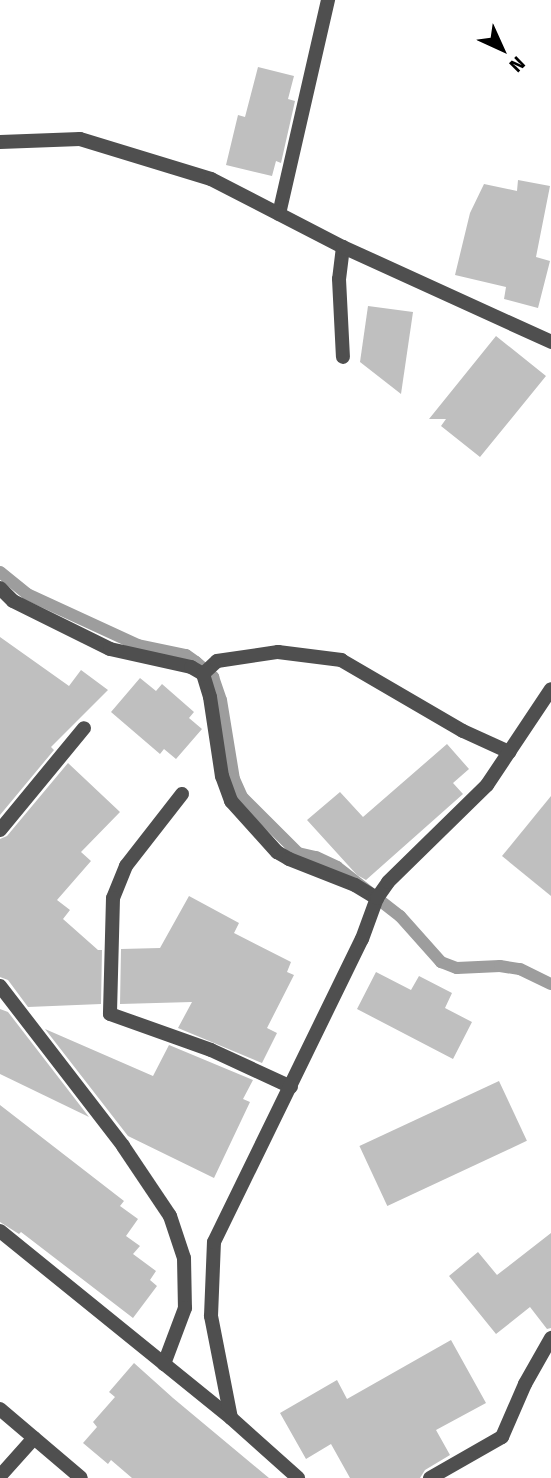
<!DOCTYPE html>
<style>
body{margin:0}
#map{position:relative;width:551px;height:1478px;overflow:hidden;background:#fff;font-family:"Fira Sans",sans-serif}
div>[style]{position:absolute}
.stream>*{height:12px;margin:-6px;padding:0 6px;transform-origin:6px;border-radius:6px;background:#9d9d9d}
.building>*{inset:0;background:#bfbfbf;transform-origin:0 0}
.service>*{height:14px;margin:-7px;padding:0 7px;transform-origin:7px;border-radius:7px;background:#4f4f4f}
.minor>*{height:14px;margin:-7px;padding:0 7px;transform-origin:7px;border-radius:7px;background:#4f4f4f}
span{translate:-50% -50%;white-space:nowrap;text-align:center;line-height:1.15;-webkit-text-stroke:7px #fff;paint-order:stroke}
.north{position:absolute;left:467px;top:14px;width:70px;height:70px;-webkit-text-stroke:5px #fff;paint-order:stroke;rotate:135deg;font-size:19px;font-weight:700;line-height:28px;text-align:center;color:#000}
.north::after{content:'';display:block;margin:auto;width:24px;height:32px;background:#000;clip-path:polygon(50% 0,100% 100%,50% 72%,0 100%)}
</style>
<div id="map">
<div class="stream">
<i style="left:0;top:572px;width:35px;rotate:39deg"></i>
<i style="left:27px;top:594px;width:122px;rotate:24.7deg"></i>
<i style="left:138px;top:645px;width:49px;rotate:11.8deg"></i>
<i style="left:186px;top:655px;width:12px;rotate:35deg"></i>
<i style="left:196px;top:662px;width:23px;rotate:41deg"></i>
<i style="left:213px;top:677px;width:24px;rotate:71deg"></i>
<i style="left:221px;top:700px;width:80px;rotate:80.7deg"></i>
<i style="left:234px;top:779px;width:20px;rotate:66deg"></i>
<i style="left:242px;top:797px;width:79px;rotate:45deg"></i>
<i style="left:298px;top:853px;width:18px;rotate:13deg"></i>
<i style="left:316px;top:857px;width:23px;rotate:25deg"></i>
<i style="left:337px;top:867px;width:80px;rotate:37.9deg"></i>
<i style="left:400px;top:916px;width:62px;rotate:48.3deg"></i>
<i style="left:441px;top:962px;width:17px;rotate:21deg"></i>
<i style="left:457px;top:968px;width:43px;rotate:-2.7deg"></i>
<i style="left:500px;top:966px;width:20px;rotate:9deg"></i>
<i style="left:520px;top:969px;width:34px;rotate:26deg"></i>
</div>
<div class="building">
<i style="clip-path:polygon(258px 67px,294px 76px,288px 99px,295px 101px,281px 163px,276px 161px,272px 176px,226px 165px,238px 115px,245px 117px)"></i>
<i style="clip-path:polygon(518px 180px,550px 186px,536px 257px,550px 261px,538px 308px,504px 299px,506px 287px,455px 275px,470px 213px,484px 184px,517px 191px)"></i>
<i style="clip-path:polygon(368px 306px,413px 312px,401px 394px,360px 362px)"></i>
<i style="clip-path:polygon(496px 336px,546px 376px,480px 457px,441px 426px,446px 419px,429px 419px)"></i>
<i style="clip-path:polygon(0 637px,69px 686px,81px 670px,108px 690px,51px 747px,54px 750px,0 815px)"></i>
<i style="clip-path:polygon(140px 678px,156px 691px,162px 684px,194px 712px,189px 718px,202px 729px,176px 759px,164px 749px,160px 754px,111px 712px)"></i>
<i style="clip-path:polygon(447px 744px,469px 769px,453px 783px,463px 794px,366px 880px,357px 875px,307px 820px,340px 792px,363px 817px)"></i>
<i style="clip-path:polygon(68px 763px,120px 812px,81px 852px,91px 861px,57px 900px,70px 910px,63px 919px,98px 950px,102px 950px,101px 1004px,28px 1007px,8px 980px,0 977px,0 839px,7px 836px)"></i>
<i style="clip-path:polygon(551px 796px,551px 896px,502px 856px)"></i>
<i style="clip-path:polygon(189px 896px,239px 923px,234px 933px,291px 962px,287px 972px,294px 975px,267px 1028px,277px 1033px,262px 1063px,178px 1028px,192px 1002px,120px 1004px,121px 949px,160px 948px)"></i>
<i style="clip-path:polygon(376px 972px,411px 990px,419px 976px,452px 993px,445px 1008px,472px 1022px,453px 1059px,357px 1009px)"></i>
<i style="clip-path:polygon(0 1009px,8px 1012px,89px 1117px,0 1074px)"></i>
<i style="clip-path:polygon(45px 1029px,153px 1076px,169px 1045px,253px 1080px,243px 1099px,250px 1102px,214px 1178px,128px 1136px)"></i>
<i style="left:499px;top:1081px;width:66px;height:154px;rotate:65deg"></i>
<i style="clip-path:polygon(0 1105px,124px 1201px,120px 1206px,138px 1219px,126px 1236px,140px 1246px,133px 1254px,156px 1271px,150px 1280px,157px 1286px,133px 1318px,21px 1232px,19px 1234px,0 1222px)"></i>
<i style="clip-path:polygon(551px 1233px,551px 1328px,547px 1329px,530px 1307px,496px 1334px,449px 1276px,478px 1252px,497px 1275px)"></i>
<i style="clip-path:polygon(451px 1340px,486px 1403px,436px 1430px,450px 1455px,425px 1470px,420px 1478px,350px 1478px,331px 1444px,306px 1459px,280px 1413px,337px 1380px,347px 1399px)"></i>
<i style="clip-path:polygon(134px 1363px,173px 1398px,269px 1478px,132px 1478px,111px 1460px,108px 1464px,83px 1443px,97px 1427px,93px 1422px,115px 1397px,109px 1392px)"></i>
</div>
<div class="service">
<i style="left:279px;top:214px;width:220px;rotate:-77.1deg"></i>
<i style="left:343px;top:247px;width:32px;rotate:97deg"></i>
<i style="left:339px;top:279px;width:78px;rotate:87.1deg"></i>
<i style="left:0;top:588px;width:18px;rotate:45deg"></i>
<i style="left:13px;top:601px;width:108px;rotate:26.3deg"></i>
<i style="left:110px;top:649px;width:83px;rotate:12.5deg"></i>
<i style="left:191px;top:667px;width:14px;rotate:30deg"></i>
<i style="left:203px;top:674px;width:24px;rotate:73deg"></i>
<i style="left:210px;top:697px;width:80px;rotate:81.4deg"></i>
<i style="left:222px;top:776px;width:27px;rotate:70deg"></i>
<i style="left:231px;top:801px;width:69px;rotate:48deg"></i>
<i style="left:277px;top:852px;width:14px;rotate:30deg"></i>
<i style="left:289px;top:859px;width:71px;rotate:21.5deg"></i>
<i style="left:355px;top:885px;width:26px;rotate:31deg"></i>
<i style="left:203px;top:674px;width:19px;rotate:-43deg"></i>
<i style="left:217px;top:661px;width:62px;rotate:-8.4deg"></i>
<i style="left:278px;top:652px;width:64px;rotate:7.2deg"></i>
<i style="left:341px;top:660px;width:141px;rotate:30.2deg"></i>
<i style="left:463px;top:731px;width:51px;rotate:24.5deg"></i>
<i style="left:182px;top:794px;width:91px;rotate:127.9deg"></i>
<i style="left:126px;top:866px;width:35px;rotate:112deg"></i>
<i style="left:113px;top:898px;width:116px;rotate:91.5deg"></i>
<i style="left:110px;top:1014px;width:107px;rotate:19.6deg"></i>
<i style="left:211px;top:1050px;width:88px;rotate:24.8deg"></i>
<i style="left:0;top:830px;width:132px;rotate:-50.5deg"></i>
</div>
<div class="minor">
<i style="left:0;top:142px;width:80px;rotate:-2.1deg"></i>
<i style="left:80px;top:139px;width:137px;rotate:17deg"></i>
<i style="left:211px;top:179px;width:148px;rotate:27.3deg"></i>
<i style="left:343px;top:247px;width:229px;rotate:24.5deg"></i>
<i style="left:0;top:986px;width:202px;rotate:52.4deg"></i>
<i style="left:123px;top:1146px;width:84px;rotate:56.1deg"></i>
<i style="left:170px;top:1216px;width:44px;rotate:71.6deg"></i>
<i style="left:184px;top:1258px;width:50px;rotate:88.9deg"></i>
<i style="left:185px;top:1308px;width:60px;rotate:110.6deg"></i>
<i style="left:0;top:1231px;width:297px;rotate:39deg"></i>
<i style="left:231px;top:1418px;width:90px;rotate:41.8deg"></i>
<i style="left:0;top:1409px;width:106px;rotate:40.4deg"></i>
<i style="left:231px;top:1418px;width:104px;rotate:-101.1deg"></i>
<i style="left:211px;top:1316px;width:74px;rotate:-87.7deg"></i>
<i style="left:214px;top:1242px;width:337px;rotate:-64deg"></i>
<i style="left:362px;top:939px;width:44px;rotate:-69.9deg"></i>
<i style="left:377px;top:898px;width:19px;rotate:-55deg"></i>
<i style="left:388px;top:882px;width:139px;rotate:-44.4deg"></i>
<i style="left:487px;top:785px;width:115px;rotate:-56.3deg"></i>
<i style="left:0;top:1476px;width:51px;rotate:-48.2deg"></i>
<i style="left:430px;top:1478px;width:83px;rotate:-29.7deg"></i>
<i style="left:502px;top:1437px;width:58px;rotate:-66.5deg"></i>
<i style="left:525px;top:1384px;width:53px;rotate:-60.5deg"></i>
</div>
<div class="north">N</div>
</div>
